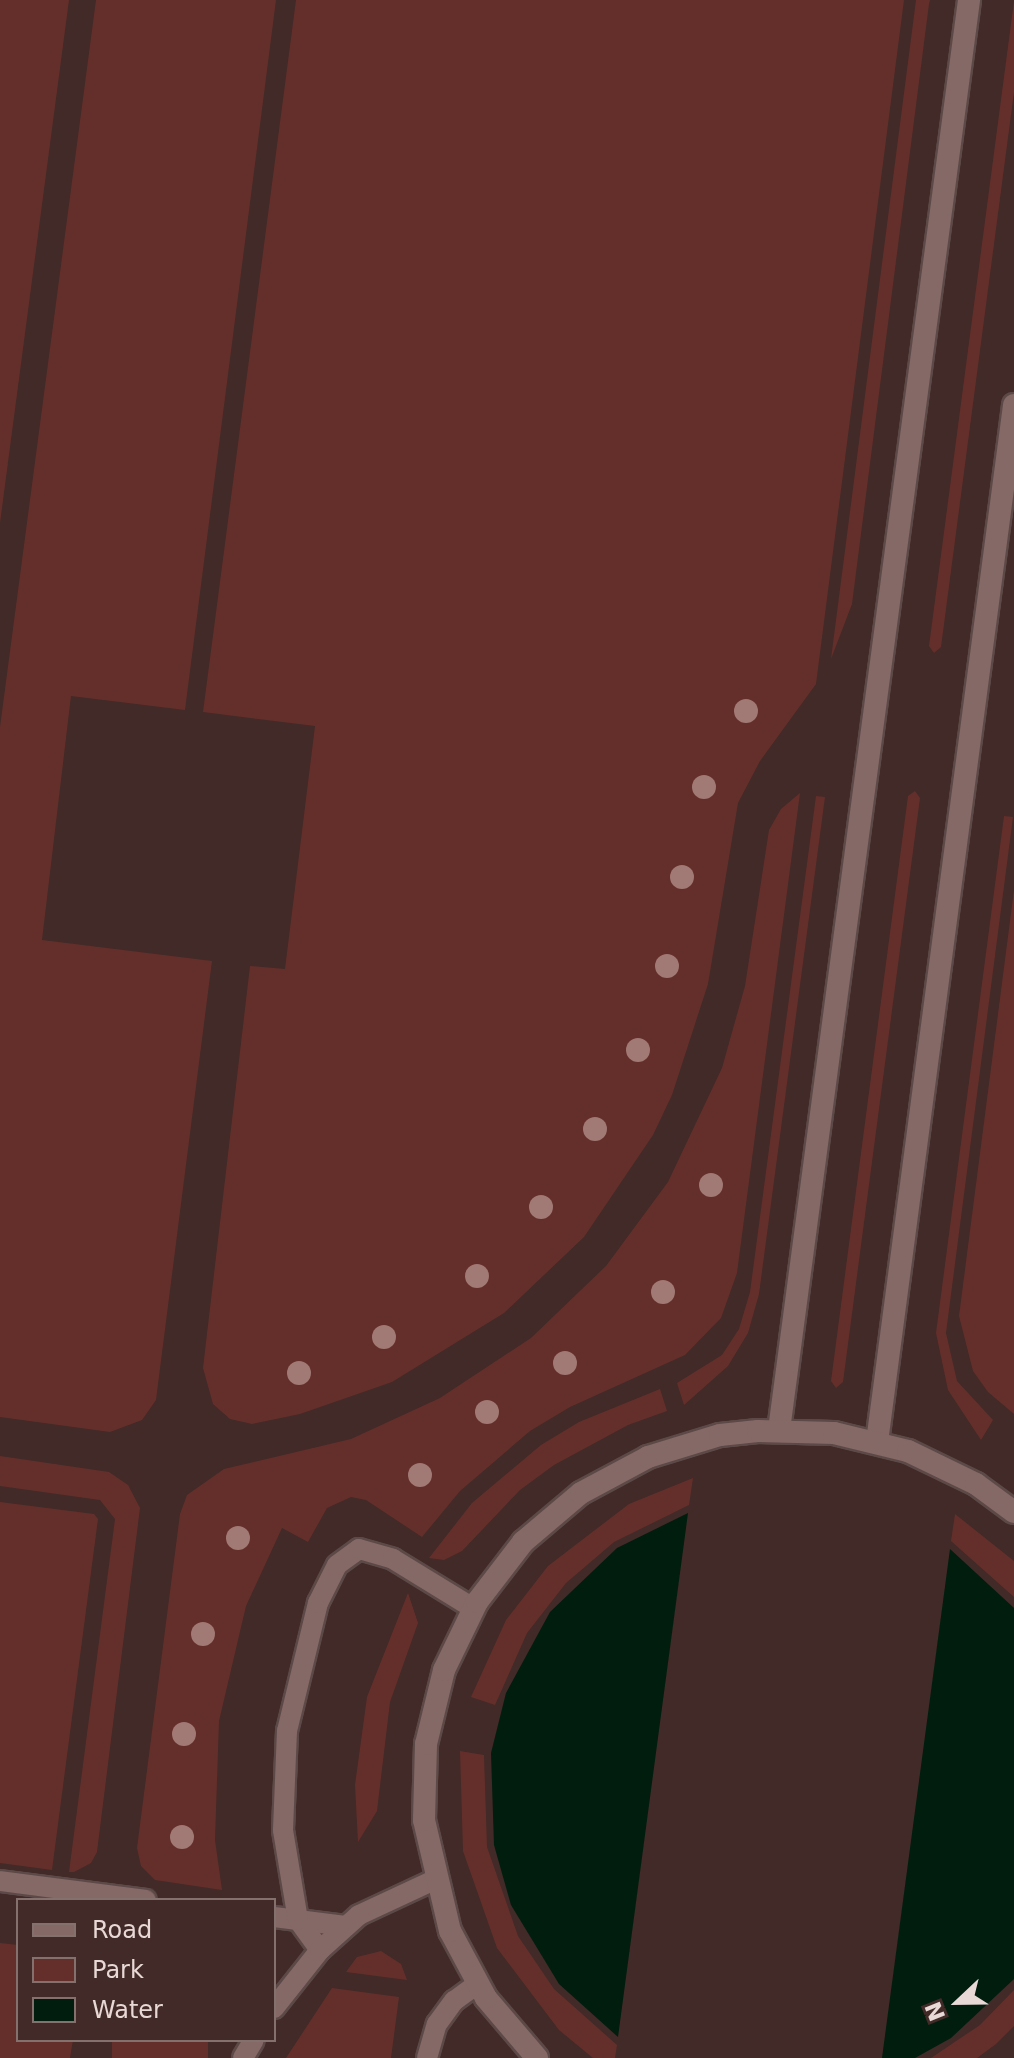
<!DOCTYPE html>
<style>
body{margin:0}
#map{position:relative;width:1014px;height:2058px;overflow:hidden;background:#412a27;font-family:"DejaVu Sans",sans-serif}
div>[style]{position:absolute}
.green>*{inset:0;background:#642f2b;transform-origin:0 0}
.water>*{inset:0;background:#001d0e}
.roads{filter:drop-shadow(2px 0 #5d4947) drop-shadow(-2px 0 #5d4947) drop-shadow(0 2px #5d4947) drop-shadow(0 -2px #5d4947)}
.service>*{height:20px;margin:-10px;padding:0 10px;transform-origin:10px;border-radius:10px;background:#856966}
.minor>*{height:22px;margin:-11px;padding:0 11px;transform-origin:11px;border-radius:11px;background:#856966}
.trees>*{width:24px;height:24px;margin:-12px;border-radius:50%;background:#a17975}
span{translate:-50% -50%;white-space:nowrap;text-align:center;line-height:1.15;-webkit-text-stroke:6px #412a27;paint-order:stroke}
.legend{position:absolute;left:16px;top:1898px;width:260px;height:144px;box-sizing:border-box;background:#412a27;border:2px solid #84706d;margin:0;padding:10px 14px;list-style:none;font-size:24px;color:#e8d8d6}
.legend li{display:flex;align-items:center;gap:16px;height:40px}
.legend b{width:40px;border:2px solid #84706d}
.north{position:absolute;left:918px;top:1962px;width:80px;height:80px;-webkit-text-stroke:6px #412a27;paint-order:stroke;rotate:248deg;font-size:22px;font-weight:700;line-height:32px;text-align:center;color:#e8d8d6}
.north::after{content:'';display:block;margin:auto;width:28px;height:36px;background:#e8d8d6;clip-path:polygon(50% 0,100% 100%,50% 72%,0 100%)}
</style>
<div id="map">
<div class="green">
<i style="clip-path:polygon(0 0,69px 0,0 523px)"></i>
<i style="clip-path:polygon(96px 0,276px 0,185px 710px,71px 696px,42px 940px,212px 961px,156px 1400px,142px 1420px,110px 1432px,0 1417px,0 727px)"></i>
<i style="clip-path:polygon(296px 0,904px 0,816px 684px,760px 761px,738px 803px,708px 984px,672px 1095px,653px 1135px,584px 1237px,504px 1313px,392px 1382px,300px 1414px,252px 1424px,230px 1419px,213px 1404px,203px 1368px,250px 966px,285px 969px,315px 726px,203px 712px)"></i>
<i style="clip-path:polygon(916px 0,930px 0,929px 4px,852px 604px,831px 659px)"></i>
<i style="clip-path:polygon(1014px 1px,1014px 92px,941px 647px,934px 653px,929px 646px)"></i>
<i style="clip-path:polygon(915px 791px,920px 798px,843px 1382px,836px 1388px,831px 1381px,908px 796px)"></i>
<i style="clip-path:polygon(800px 793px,737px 1273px,721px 1318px,685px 1355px,570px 1407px,530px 1431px,460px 1491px,422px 1537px,366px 1500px,351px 1497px,327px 1508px,308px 1542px,282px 1528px,246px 1606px,219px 1721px,215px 1840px,222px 1890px,155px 1880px,141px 1866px,137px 1848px,180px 1514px,187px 1495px,224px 1469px,351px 1439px,440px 1398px,531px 1338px,606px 1266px,668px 1182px,722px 1068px,745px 986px,769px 830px,781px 809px)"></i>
<i style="clip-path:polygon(816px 796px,825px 797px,759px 1294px,748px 1333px,728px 1366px,684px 1405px,677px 1383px,722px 1355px,739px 1329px,750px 1292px)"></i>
<i style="clip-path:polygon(1004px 816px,1013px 817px,946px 1333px,957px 1381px,993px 1420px,981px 1440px,948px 1390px,936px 1333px)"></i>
<i style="clip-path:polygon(1014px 890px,1014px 1414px,988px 1392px,973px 1371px,959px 1316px)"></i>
<i style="clip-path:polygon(660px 1389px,667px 1411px,628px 1425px,554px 1465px,520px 1490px,462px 1551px,444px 1560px,429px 1558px,472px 1503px,541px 1445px,579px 1422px)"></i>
<i style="clip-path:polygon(0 1456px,109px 1472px,128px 1485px,140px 1508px,97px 1852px,91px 1863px,74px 1872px,69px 1872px,115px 1519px,100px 1500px,0 1486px)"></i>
<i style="clip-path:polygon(693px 1478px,689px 1505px,614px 1542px,566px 1583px,527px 1633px,495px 1705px,471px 1697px,506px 1620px,548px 1566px,629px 1504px)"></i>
<i style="clip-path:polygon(0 1502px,94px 1514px,98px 1519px,52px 1870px,0 1863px)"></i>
<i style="clip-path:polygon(955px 1514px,1014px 1561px,1014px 1597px,951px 1541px)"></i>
<i style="clip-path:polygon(408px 1593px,418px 1623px,390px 1702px,377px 1811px,358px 1842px,355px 1785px,367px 1697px)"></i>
<i style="clip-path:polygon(460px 1751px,484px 1755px,487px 1847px,518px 1936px,554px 1989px,617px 2045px,615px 2058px,593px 2058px,559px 2030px,497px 1948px,463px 1851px)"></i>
<i style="clip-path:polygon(0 1943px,18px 1945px,18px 2040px,73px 2040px,70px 2058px,0 2058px)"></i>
<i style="clip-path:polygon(381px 1951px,401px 1964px,407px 1980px,346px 1972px,357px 1957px)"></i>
<i style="clip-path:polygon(332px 1988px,399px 1997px,391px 2058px,286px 2058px)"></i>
<i style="clip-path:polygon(1014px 1990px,1014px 2026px,996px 2044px,977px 2058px,931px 2058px,980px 2025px)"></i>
<i style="left:112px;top:2040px;width:96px;height:18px"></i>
</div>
<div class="water">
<i style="clip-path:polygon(688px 1513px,618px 2037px,559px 1984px,511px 1905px,494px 1845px,491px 1753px,506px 1693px,550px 1612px,617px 1548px)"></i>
<i style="clip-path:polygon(950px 1549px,1014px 1608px,1014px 1979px,951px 2038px,915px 2058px,882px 2058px)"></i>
</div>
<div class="roads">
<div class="service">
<i style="left:0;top:1881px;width:147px;rotate:7.4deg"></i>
<i style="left:274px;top:1917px;width:72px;rotate:7.2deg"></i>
<i style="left:320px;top:1950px;width:37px;rotate:-126deg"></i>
<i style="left:298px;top:1920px;width:91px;rotate:-99.5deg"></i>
<i style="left:283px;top:1830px;width:99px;rotate:-87.7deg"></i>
<i style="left:287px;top:1731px;width:132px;rotate:-76.4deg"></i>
<i style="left:318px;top:1603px;width:42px;rotate:-63.4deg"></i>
<i style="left:337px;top:1565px;width:27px;rotate:-36deg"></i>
<i style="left:359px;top:1549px;width:35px;rotate:16deg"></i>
<i style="left:393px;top:1559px;width:94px;rotate:31.5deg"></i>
<i style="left:274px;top:2008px;width:74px;rotate:-51.6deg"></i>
<i style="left:320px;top:1950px;width:52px;rotate:-41.9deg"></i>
<i style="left:359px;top:1915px;width:83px;rotate:-25deg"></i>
<i style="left:243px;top:2058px;width:21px;rotate:-59deg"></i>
<i style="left:427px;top:2058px;width:35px;rotate:-74deg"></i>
<i style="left:437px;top:2024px;width:29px;rotate:-54deg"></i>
<i style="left:454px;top:2001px;width:29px;rotate:-36deg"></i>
</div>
<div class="minor">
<i style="left:779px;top:1430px;width:1443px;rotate:-82.43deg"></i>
<i style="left:877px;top:1442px;width:1046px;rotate:-82.47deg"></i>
<i style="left:537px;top:2058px;width:79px;rotate:-130.4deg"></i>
<i style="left:486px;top:1998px;width:76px;rotate:-118.2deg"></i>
<i style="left:450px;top:1931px;width:114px;rotate:-103.2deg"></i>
<i style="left:424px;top:1820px;width:76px;rotate:-88.5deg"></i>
<i style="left:426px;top:1744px;width:76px;rotate:-76.3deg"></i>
<i style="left:444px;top:1670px;width:76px;rotate:-64.1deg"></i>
<i style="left:477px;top:1602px;width:76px;rotate:-52.5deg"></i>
<i style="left:523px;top:1542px;width:76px;rotate:-40.2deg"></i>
<i style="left:581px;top:1493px;width:76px;rotate:-28.2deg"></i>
<i style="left:648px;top:1457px;width:75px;rotate:-17deg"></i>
<i style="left:720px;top:1435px;width:38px;rotate:-6deg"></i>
<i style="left:758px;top:1431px;width:76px;rotate:1.5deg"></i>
<i style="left:834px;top:1433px;width:76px;rotate:13.7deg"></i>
<i style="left:908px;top:1451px;width:76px;rotate:25.9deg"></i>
<i style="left:976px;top:1484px;width:47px;rotate:36.4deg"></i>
</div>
</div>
<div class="trees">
<i style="left:746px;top:711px"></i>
<i style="left:704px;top:787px"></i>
<i style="left:682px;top:877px"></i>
<i style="left:667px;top:966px"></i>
<i style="left:638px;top:1050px"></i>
<i style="left:595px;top:1129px"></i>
<i style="left:711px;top:1185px"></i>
<i style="left:541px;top:1207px"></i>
<i style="left:477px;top:1276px"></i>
<i style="left:663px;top:1292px"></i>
<i style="left:384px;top:1337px"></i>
<i style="left:565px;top:1363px"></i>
<i style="left:299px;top:1373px"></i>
<i style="left:487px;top:1412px"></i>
<i style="left:420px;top:1475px"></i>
<i style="left:238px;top:1538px"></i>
<i style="left:203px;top:1634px"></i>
<i style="left:184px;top:1734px"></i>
<i style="left:182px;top:1837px"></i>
</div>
<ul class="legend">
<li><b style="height:10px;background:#856966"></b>Road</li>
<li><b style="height:22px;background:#642f2b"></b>Park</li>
<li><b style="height:22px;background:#001d0e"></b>Water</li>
</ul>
<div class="north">N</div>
</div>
